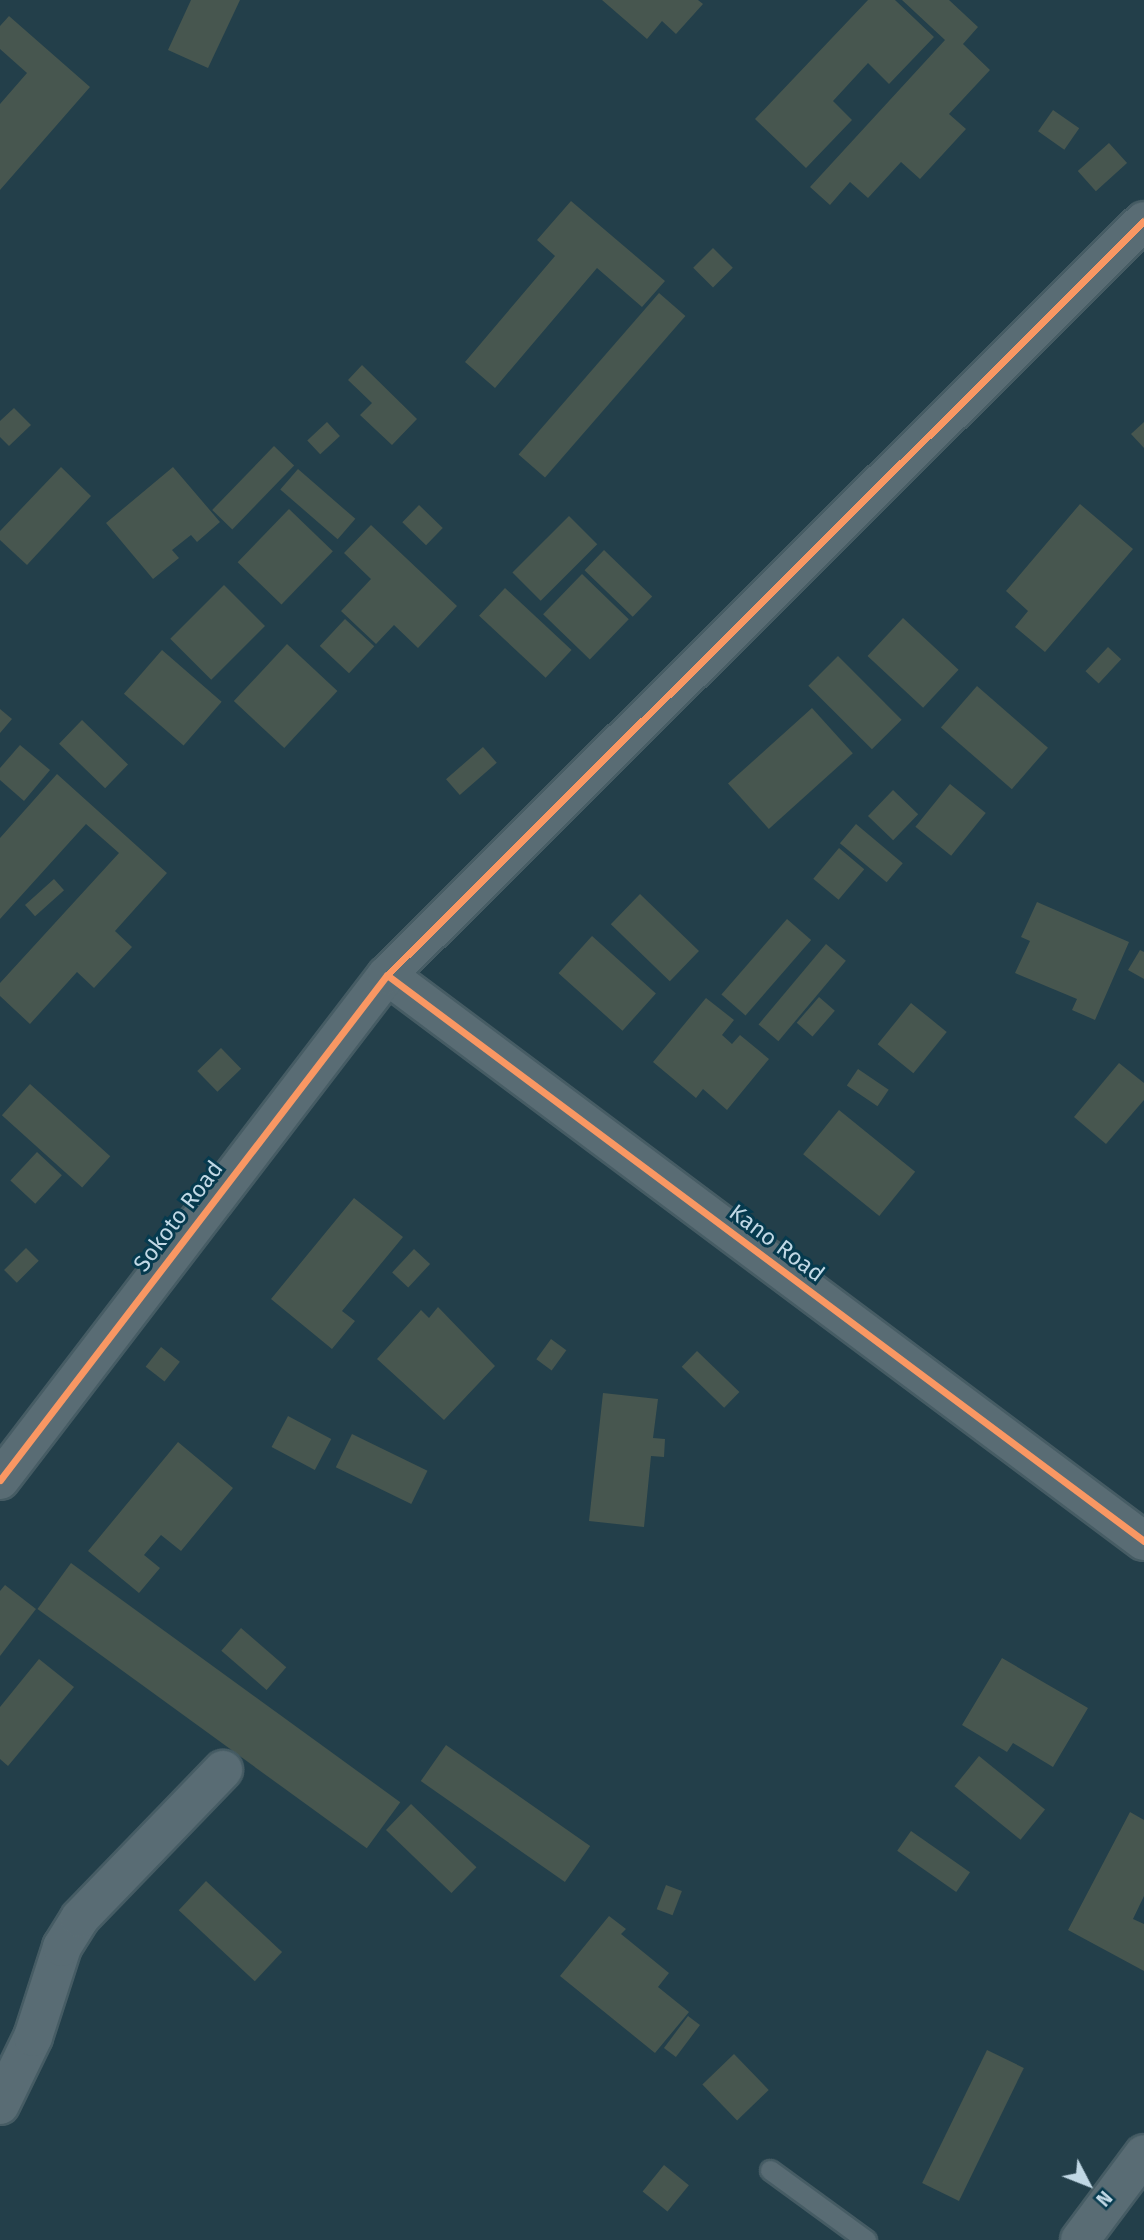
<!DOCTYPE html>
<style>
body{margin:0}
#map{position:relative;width:1144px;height:2240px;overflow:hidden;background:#233f4a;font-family:"Fira Sans",sans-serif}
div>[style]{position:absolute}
.building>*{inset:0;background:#47564f;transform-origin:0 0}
.roads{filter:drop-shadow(2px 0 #465c64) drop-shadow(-2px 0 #465c64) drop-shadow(0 2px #465c64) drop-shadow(0 -2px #465c64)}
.service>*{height:19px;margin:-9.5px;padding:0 9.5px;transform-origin:9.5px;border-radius:9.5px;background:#596c74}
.minor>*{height:38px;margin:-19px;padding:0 19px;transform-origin:19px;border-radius:19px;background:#596c74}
.cycleway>*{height:7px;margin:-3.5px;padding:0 3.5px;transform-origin:3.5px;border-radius:3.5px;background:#f99763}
span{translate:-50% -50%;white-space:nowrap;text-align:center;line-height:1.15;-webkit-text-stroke:6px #063a4e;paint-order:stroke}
.street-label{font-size:23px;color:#c1d8e5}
.north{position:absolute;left:1053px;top:2149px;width:70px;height:70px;-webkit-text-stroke:5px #063a4e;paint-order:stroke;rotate:132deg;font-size:19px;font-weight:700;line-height:28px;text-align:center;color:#c1d8e5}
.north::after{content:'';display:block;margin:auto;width:24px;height:32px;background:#c1d8e5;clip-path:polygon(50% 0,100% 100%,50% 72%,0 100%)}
</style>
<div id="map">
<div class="building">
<i style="clip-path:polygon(191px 0,240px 0,208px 68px,168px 50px)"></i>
<i style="clip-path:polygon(602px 0,698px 0,703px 4px,676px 34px,662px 21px,647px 39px)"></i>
<i style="clip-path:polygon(868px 0,895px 0,934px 37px,889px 84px,868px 63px,833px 101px,852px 120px,806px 168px,755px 119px)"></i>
<i style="clip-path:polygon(902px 0,949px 0,978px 27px,963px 44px,990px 70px,949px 114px,966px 129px,920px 179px,901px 162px,868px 198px,850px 182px,830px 205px,810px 187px,945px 40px)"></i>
<i style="clip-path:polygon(9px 16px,90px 87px,0 190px,0 104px,27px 73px,0 49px,0 26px)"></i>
<i style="left:1053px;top:110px;width:32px;height:26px;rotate:35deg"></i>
<i style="left:1109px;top:143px;width:27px;height:42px;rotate:48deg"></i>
<i style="clip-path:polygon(571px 201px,665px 281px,642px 307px,597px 268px,495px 388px,465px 362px,555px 256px,537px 240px)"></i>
<i style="left:713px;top:248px;width:28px;height:28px;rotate:45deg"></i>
<i style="left:659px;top:293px;width:35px;height:214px;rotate:41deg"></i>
<i style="clip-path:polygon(362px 365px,417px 419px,392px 445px,360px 415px,372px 403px,348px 380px)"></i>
<i style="clip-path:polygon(14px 408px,31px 425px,9px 446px,0 437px,0 421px)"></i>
<i style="left:327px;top:422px;width:19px;height:27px;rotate:47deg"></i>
<i style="clip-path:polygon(1144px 422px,1144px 448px,1131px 434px)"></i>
<i style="left:274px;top:446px;width:28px;height:89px;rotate:44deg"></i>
<i style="clip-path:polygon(61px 467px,91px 496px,27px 565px,0 540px,0 531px)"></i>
<i style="clip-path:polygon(173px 467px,220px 522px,197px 542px,191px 535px,172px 550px,179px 558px,153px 579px,106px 523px)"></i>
<i style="left:298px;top:469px;width:76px;height:27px;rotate:41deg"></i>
<i style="clip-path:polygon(1080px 504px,1133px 549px,1045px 652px,1015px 627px,1028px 611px,1006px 591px)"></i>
<i style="left:419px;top:505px;width:33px;height:24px;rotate:44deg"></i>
<i style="left:289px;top:509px;width:61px;height:74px;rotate:44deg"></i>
<i style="left:569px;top:516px;width:40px;height:80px;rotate:45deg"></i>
<i style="clip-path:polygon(371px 525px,457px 606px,418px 648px,394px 625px,376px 644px,341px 611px,371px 579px,344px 553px)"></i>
<i style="left:604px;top:550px;width:67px;height:28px;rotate:44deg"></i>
<i style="left:582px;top:574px;width:65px;height:56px;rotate:44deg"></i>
<i style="left:224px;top:585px;width:58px;height:76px;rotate:45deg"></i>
<i style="left:505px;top:588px;width:91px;height:38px;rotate:43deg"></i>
<i style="left:903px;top:618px;width:76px;height:52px;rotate:43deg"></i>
<i style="left:345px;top:619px;width:40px;height:37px;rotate:43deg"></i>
<i style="left:287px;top:644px;width:69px;height:78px;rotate:43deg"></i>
<i style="left:1108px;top:647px;width:18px;height:33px;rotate:43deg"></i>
<i style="left:162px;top:650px;width:79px;height:58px;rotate:41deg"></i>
<i style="left:838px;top:656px;width:90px;height:42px;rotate:45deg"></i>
<i style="left:977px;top:686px;width:94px;height:55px;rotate:41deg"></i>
<i style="left:812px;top:708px;width:61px;height:113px;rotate:48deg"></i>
<i style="clip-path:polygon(0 709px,12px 719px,0 733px)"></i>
<i style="left:82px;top:720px;width:64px;height:33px;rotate:44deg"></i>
<i style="clip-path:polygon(20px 745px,50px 770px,24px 801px,0 780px,0 768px)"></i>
<i style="left:483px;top:747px;width:21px;height:49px;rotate:49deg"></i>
<i style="clip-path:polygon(57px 774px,167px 873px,115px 931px,132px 947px,94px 988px,77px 972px,30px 1024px,0 996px,0 983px,119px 853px,86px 824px,0 919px,0 838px)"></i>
<i style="left:950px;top:784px;width:46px;height:55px;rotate:39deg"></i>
<i style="left:893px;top:790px;width:35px;height:36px;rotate:44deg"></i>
<i style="left:856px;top:824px;width:61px;height:25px;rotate:40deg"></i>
<i style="left:839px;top:848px;width:33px;height:40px;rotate:40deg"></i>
<i style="left:54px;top:879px;width:15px;height:39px;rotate:48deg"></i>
<i style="left:640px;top:894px;width:82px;height:42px;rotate:44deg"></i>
<i style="clip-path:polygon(1037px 902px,1129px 942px,1095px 1020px,1072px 1010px,1077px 999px,1015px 973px,1030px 941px,1021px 937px)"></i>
<i style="left:787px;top:919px;width:32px;height:100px;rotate:41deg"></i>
<i style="left:592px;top:936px;width:86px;height:50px;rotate:42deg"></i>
<i style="left:826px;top:944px;width:26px;height:105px;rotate:40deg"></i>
<i style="clip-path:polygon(1140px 950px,1144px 952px,1144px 979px,1128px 970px)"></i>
<i style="left:819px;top:997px;width:21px;height:34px;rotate:41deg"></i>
<i style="clip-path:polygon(706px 998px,734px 1020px,722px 1035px,732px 1044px,740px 1035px,769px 1059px,727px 1110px,703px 1089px,696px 1098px,653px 1062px)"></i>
<i style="left:911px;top:1003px;width:46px;height:53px;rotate:39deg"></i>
<i style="left:221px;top:1048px;width:29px;height:33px;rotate:46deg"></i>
<i style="clip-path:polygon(1119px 1063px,1144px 1083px,1144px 1100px,1106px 1144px,1074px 1117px)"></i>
<i style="left:858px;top:1069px;width:37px;height:20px;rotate:34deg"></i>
<i style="left:30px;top:1084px;width:108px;height:42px;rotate:42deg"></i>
<i style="left:839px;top:1110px;width:98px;height:57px;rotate:39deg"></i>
<i style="left:37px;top:1152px;width:34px;height:39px;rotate:43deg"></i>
<i style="clip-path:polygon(354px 1198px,403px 1237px,342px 1311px,355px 1321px,332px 1349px,271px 1299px)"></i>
<i style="left:26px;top:1248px;width:18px;height:31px;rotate:45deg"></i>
<i style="left:414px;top:1249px;width:22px;height:32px;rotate:43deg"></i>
<i style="clip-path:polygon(438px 1307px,495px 1366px,444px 1420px,377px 1359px,421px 1310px,429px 1318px)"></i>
<i style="left:551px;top:1339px;width:19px;height:25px;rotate:36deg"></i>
<i style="left:161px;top:1347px;width:24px;height:25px;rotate:38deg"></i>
<i style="left:697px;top:1351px;width:59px;height:22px;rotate:44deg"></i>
<i style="clip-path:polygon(603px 1393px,658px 1399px,653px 1438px,665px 1439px,664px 1457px,651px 1456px,644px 1527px,589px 1521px)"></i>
<i style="left:288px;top:1416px;width:49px;height:35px;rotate:28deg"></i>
<i style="left:352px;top:1434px;width:84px;height:37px;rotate:26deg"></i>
<i style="clip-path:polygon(178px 1442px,233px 1488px,181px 1551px,161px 1535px,144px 1555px,160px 1568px,139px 1593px,88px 1551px)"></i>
<i style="left:71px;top:1563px;width:407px;height:57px;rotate:36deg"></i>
<i style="clip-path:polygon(5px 1585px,36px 1609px,0 1656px,0 1591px)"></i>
<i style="left:241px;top:1628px;width:60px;height:30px;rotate:41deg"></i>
<i style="clip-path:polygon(1002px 1658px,1088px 1708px,1053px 1767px,1013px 1743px,1007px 1752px,962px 1725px)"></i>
<i style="clip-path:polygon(39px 1659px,74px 1687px,8px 1766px,0 1759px,0 1707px)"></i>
<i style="left:446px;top:1745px;width:176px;height:44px;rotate:35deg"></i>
<i style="left:979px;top:1756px;width:85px;height:39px;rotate:39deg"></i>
<i style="left:411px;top:1804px;width:91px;height:36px;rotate:44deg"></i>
<i style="clip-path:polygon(1130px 1812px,1144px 1820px,1144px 1896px,1133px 1919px,1144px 1924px,1144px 1971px,1068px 1930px)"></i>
<i style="left:911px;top:1831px;width:72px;height:24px;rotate:35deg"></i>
<i style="left:206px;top:1881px;width:104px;height:40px;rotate:43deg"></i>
<i style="left:666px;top:1885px;width:17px;height:26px;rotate:21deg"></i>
<i style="clip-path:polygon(609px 1916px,626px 1929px,621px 1934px,669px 1973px,658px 1987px,689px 2012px,655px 2053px,560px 1976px)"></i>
<i style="left:688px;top:2016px;width:15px;height:40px;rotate:37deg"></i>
<i style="left:987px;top:2050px;width:41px;height:148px;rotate:26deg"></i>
<i style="left:734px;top:2054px;width:50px;height:44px;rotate:46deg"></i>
<i style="left:664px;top:2165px;width:32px;height:34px;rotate:39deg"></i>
</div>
<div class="roads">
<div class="service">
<i style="left:770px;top:2170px;width:119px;rotate:36.1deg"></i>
</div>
<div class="minor">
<i style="left:387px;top:975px;width:945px;rotate:36.79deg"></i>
<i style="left:0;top:1480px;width:636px;rotate:-52.54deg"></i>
<i style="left:387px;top:975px;width:1068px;rotate:-44.89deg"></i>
<i style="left:0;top:2105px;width:76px;rotate:-64.1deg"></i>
<i style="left:33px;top:2037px;width:95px;rotate:-72.1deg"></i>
<i style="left:62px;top:1947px;width:34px;rotate:-58deg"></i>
<i style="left:80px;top:1918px;width:206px;rotate:-46deg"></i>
<i style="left:1080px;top:2240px;width:107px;rotate:-53.3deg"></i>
</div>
</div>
<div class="cycleway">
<i style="left:387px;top:975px;width:945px;rotate:36.79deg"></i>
<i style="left:0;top:1480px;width:636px;rotate:-52.54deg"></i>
<i style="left:387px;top:975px;width:1068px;rotate:-44.89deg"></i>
</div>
<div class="street-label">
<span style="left:178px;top:1216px;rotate:-53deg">Sokoto Road</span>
<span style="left:777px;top:1243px;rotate:37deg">Kano Road</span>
</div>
<div class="north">N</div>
</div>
